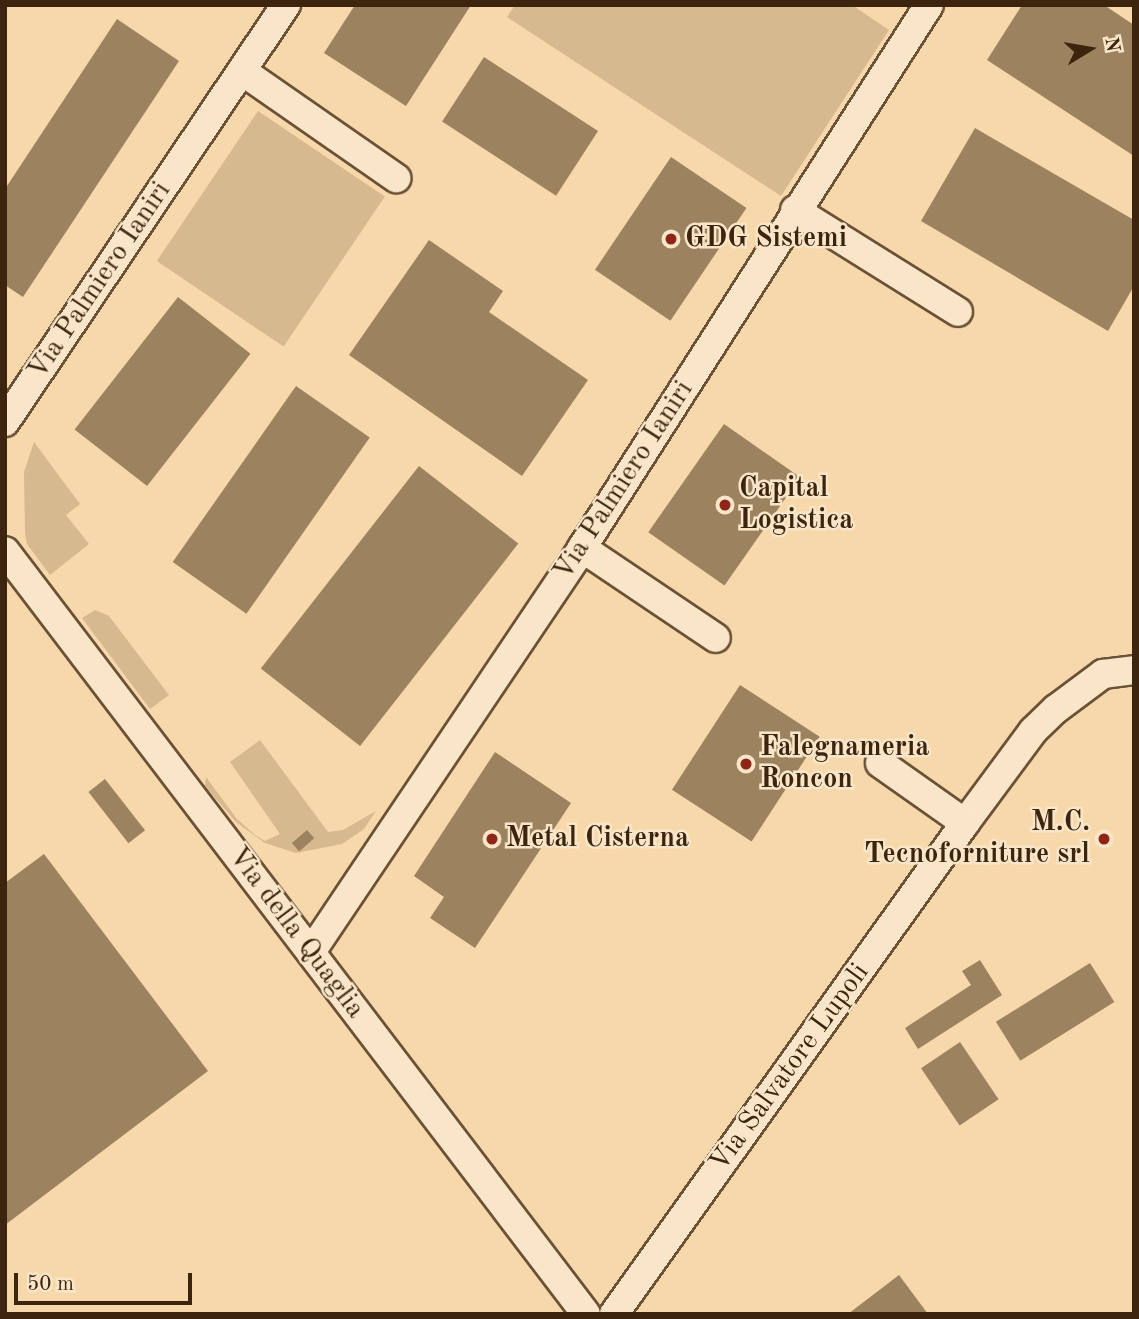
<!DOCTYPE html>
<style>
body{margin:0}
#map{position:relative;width:1139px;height:1319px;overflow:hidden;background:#f6d8ab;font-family:"Old Standard TT",serif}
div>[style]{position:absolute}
.green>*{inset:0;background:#d7b990;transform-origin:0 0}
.building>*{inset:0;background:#9d8260;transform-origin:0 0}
.roads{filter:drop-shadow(2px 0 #6b5136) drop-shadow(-2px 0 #6b5136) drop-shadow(0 2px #6b5136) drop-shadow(0 -2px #6b5136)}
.minor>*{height:28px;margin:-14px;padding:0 14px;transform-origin:14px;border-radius:14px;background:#f9e6c8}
.dots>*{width:19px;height:19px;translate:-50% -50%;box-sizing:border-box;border:4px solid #f9e6c8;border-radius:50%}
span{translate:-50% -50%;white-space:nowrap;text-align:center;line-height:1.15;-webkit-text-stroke:5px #f9e6c8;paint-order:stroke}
.poi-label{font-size:28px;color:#3d240f;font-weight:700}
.left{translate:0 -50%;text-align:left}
.right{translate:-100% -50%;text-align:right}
.street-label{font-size:28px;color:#3d240f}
.frame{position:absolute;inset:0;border:7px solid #3d240f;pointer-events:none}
.north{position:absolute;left:1055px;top:14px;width:70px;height:70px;-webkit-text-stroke:5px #f9e6c8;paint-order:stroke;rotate:79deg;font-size:19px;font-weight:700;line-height:28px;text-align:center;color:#3d240f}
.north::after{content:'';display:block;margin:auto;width:24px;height:32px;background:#3d240f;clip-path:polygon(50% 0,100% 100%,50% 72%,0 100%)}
.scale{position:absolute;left:14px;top:1273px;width:178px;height:32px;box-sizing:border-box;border:4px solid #3d240f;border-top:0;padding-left:9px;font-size:21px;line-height:24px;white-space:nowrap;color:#3d240f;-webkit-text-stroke:5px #f9e6c8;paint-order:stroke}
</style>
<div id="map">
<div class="green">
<i style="clip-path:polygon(515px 5px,852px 5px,889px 30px,781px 196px,507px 17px)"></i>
<i style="left:258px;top:111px;width:153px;height:181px;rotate:34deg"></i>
<i style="clip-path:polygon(34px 442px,80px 504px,66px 515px,89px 544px,50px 575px,27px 544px,25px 533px,24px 472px)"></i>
<i style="clip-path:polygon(95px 610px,109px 616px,169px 695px,150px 709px,82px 618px)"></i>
<i style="clip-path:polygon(260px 740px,328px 832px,343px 830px,376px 811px,364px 829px,342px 844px,296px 853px,265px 843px,236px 822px,205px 786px,206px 777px,237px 819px,255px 835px,265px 841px,280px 834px,230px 762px)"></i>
</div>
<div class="building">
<i style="clip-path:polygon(355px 5px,471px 5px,406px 106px,324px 53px)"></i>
<i style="clip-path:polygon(1022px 5px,1104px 5px,1134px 25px,1134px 156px,987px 60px)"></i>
<i style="clip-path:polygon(117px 19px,179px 61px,23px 297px,5px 285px,5px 189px)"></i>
<i style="left:484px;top:57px;width:136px;height:77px;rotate:33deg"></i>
<i style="clip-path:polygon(975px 128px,1134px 220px,1134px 286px,1108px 331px,921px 221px)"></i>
<i style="left:671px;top:157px;width:91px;height:136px;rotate:34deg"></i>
<i style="clip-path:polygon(429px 240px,503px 291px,489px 312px,588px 380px,522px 476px,349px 355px)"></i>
<i style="left:178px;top:297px;width:92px;height:168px;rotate:38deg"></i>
<i style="left:296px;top:386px;width:90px;height:215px;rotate:35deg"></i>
<i style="left:724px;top:424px;width:93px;height:132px;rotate:35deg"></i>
<i style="left:419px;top:466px;width:126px;height:257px;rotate:38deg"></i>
<i style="left:740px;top:685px;width:95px;height:125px;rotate:33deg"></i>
<i style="clip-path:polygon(495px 752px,571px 803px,475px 948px,430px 918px,444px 897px,414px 876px)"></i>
<i style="left:105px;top:779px;width:65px;height:21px;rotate:52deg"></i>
<i style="left:307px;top:830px;width:11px;height:20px;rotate:49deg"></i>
<i style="clip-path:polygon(44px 854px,208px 1071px,5px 1225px,5px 883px)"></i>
<i style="clip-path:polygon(980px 960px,1002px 995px,918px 1049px,905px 1028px,971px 985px,962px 971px)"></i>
<i style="left:1090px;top:963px;width:46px;height:111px;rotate:58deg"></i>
<i style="left:960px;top:1042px;width:69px;height:47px;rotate:56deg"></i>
<i style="clip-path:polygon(899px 1275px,928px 1314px,848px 1314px)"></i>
</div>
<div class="roads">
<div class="minor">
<i style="left:242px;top:71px;width:188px;rotate:34.8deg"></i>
<i style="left:795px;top:210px;width:192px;rotate:32deg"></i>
<i style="left:5px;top:422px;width:503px;rotate:-56.03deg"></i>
<i style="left:582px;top:548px;width:161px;rotate:33.9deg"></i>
<i style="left:5px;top:551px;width:959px;rotate:52.71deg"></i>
<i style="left:965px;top:823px;width:114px;rotate:-53.5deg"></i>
<i style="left:1033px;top:731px;width:32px;rotate:-44deg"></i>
<i style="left:1056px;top:709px;width:59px;rotate:-36.7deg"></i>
<i style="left:1103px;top:674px;width:31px;rotate:-7deg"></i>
<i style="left:311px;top:952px;width:486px;rotate:-56.1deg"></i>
<i style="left:582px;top:548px;width:644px;rotate:-57.42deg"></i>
<i style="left:614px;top:1314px;width:604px;rotate:-54.44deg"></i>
<i style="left:965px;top:823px;width:104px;rotate:-144.8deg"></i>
</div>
</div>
<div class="dots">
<i style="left:671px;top:239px;background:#8f2418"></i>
<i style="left:725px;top:505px;background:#8f2418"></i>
<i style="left:746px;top:764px;background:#8f2418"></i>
<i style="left:492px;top:839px;background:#8f2418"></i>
<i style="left:1104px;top:839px;background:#8f2418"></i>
</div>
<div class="poi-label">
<span class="left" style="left:685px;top:239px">GDG Sistemi</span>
<span class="left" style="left:739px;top:505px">Capital<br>Logistica</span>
<span class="left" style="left:760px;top:764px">Falegnameria<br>Roncon</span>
<span class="right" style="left:1090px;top:839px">M.C.<br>Tecnoforniture srl</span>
<span class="left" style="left:506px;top:839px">Metal Cisterna</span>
</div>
<div class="street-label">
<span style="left:100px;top:281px;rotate:-56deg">Via Palmiero Ianiri</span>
<span style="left:624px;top:481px;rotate:-57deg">Via Palmiero Ianiri</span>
<span style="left:296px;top:933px;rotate:53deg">Via della Quaglia</span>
<span style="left:790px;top:1068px;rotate:-54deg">Via Salvatore Lupoli</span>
</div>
<div class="frame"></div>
<div class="north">N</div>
<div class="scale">50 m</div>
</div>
